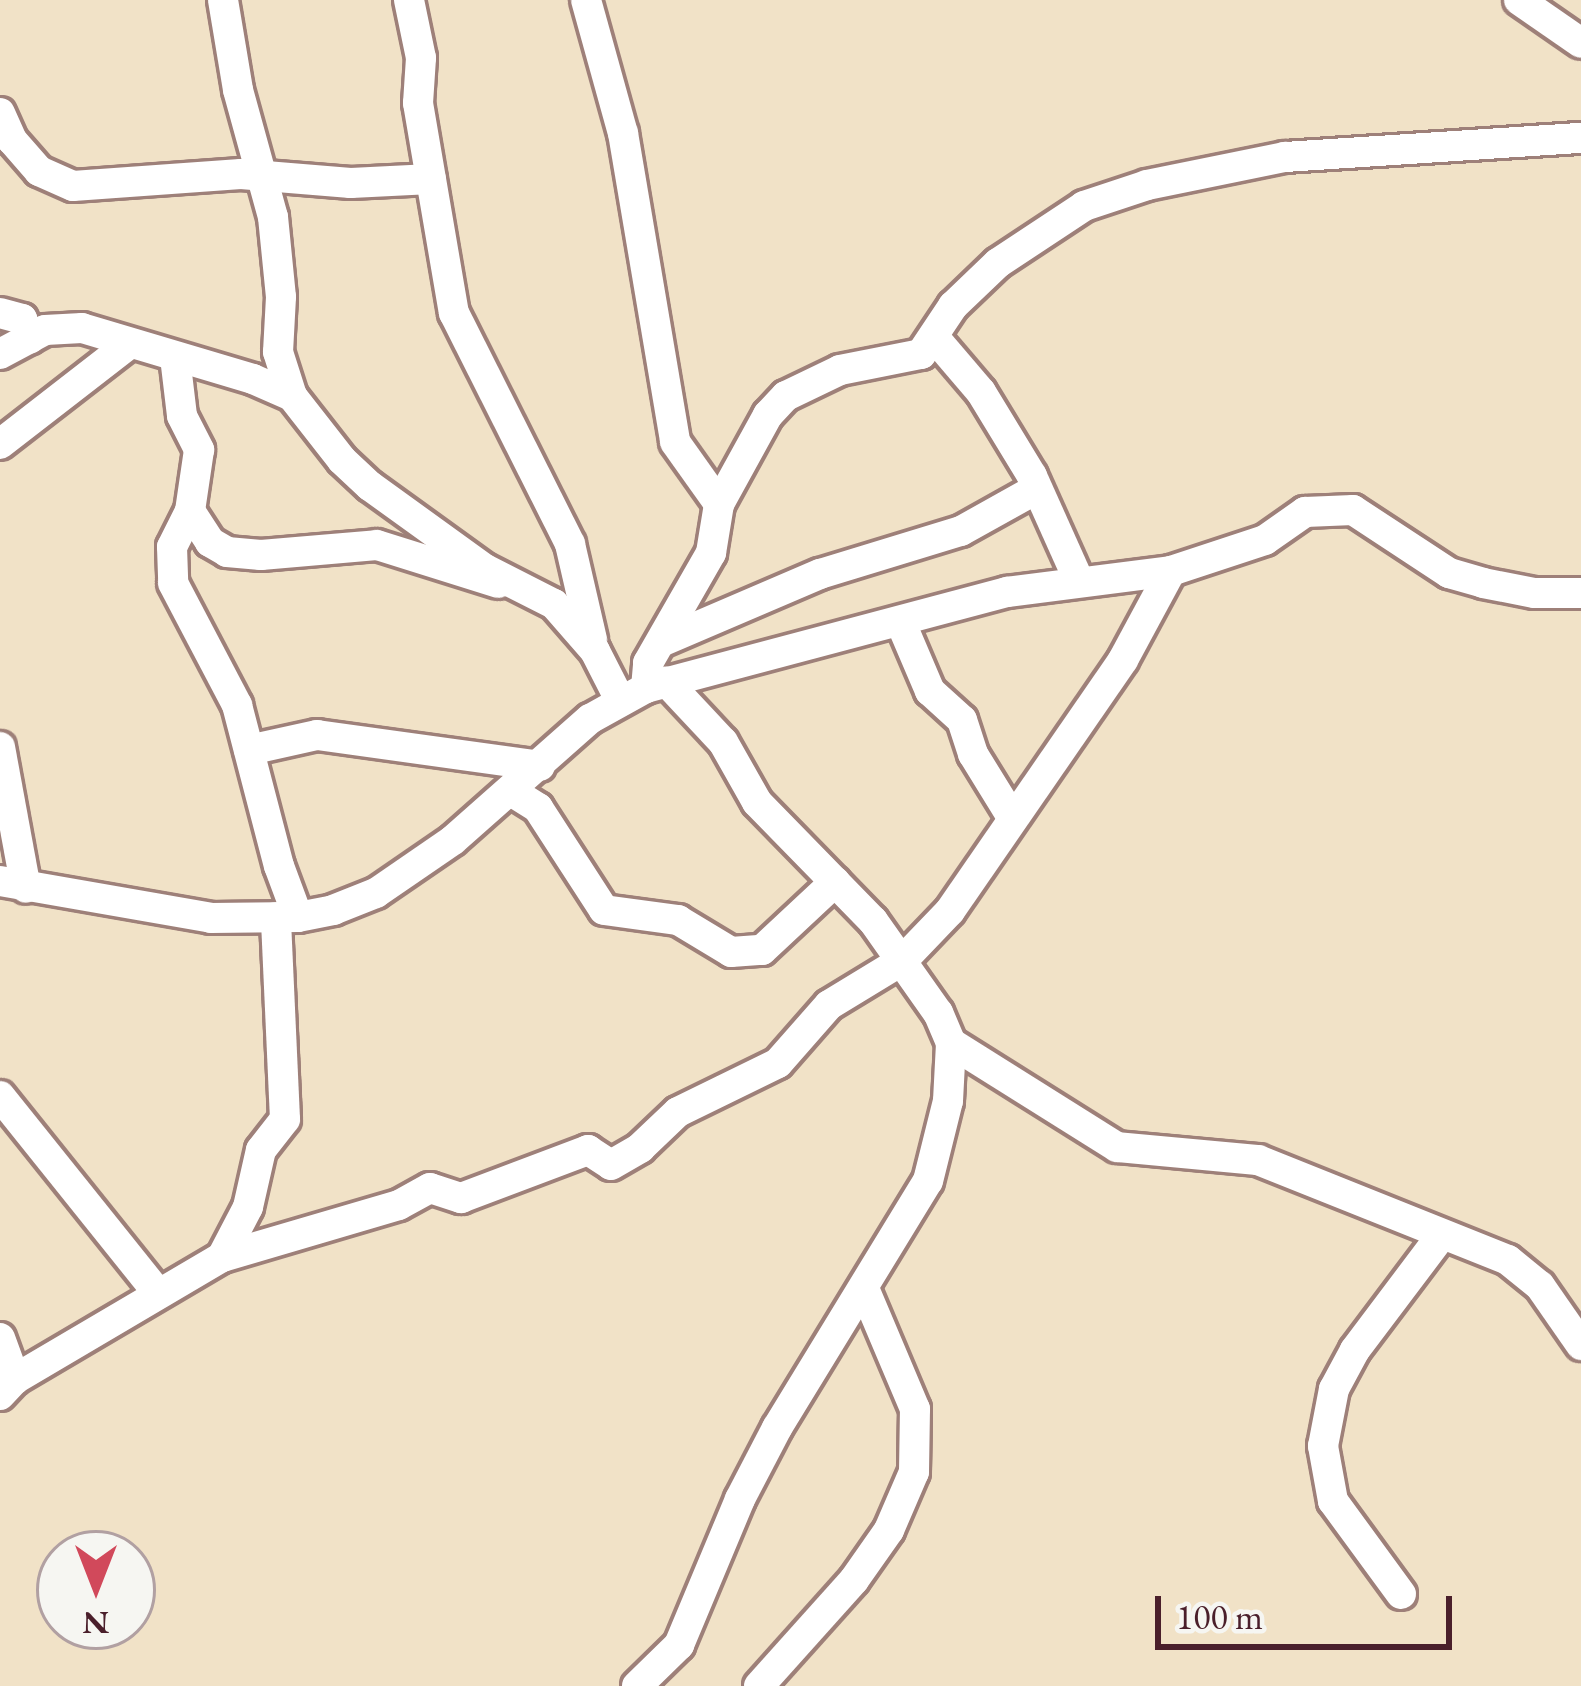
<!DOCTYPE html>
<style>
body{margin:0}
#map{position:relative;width:1581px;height:1686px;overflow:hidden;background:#f1e2c7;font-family:"EB Garamond",serif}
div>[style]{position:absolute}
.roads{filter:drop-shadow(3px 0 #9e8079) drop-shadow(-3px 0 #9e8079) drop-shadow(0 3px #9e8079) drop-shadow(0 -3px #9e8079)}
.minor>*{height:30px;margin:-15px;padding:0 15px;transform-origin:15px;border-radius:15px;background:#fff}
span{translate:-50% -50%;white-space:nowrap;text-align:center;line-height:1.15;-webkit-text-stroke:9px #f6f6f2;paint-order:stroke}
.north{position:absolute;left:36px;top:1530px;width:120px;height:120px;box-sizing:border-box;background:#f6f6f2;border:3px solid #b1a0a2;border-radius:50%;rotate:180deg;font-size:33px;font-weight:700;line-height:48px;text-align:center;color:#4a1f2b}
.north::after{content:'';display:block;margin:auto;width:42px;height:54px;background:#d1495b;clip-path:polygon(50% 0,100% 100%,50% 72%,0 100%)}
.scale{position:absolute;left:1155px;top:1596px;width:297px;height:54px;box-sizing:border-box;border:6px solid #4a1f2b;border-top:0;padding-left:15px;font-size:36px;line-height:42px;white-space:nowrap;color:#4a1f2b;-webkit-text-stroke:9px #f6f6f2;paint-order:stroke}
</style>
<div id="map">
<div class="roads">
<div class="minor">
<i style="left:223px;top:0;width:91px;rotate:80.5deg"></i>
<i style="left:238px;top:90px;width:132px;rotate:74.6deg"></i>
<i style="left:273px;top:217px;width:80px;rotate:84.3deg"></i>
<i style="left:281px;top:297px;width:55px;rotate:93.1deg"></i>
<i style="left:278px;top:352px;width:46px;rotate:72.3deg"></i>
<i style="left:409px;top:0;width:59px;rotate:78.3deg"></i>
<i style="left:421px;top:58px;width:45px;rotate:93.8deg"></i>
<i style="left:418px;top:103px;width:213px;rotate:80.3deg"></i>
<i style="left:454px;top:313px;width:258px;rotate:63.3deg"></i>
<i style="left:570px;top:544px;width:98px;rotate:77deg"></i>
<i style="left:586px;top:0;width:138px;rotate:74.5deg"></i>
<i style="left:623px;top:133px;width:313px;rotate:80.4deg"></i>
<i style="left:675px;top:442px;width:76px;rotate:54.6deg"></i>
<i style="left:1519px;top:0;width:75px;rotate:34.7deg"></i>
<i style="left:0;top:113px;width:30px;rotate:66deg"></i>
<i style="left:12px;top:140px;width:41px;rotate:48.9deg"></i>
<i style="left:39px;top:171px;width:37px;rotate:24deg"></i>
<i style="left:73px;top:186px;width:168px;rotate:-4.1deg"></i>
<i style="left:241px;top:174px;width:110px;rotate:4.7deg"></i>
<i style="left:351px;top:183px;width:80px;rotate:-2.9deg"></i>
<i style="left:0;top:313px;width:23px;rotate:15deg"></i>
<i style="left:22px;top:319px;width:21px;rotate:67deg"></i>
<i style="left:934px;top:337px;width:72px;rotate:49.5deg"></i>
<i style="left:981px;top:392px;width:98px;rotate:58.7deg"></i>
<i style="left:1032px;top:476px;width:115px;rotate:65.9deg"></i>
<i style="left:0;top:354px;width:51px;rotate:-28.1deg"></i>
<i style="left:45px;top:330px;width:37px;rotate:-3deg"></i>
<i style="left:82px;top:328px;width:178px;rotate:16.6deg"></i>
<i style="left:253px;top:379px;width:43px;rotate:23.6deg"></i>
<i style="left:292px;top:396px;width:81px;rotate:52deg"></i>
<i style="left:342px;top:460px;width:38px;rotate:43deg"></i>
<i style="left:370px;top:486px;width:142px;rotate:35.8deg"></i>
<i style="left:485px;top:569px;width:77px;rotate:26.9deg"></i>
<i style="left:554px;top:604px;width:62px;rotate:48.9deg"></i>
<i style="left:595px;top:651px;width:55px;rotate:63deg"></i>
<i style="left:175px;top:357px;width:59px;rotate:83.2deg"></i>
<i style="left:182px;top:416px;width:38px;rotate:63deg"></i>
<i style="left:199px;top:450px;width:62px;rotate:98.4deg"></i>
<i style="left:190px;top:511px;width:37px;rotate:57deg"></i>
<i style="left:210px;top:542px;width:20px;rotate:30deg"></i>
<i style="left:227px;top:552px;width:34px;rotate:5deg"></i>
<i style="left:261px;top:555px;width:116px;rotate:-4.9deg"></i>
<i style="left:377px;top:545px;width:127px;rotate:17.4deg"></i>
<i style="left:0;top:444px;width:163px;rotate:-37.8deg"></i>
<i style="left:190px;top:511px;width:40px;rotate:116.6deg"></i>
<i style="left:172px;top:547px;width:36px;rotate:88deg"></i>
<i style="left:173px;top:583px;width:138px;rotate:62.3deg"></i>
<i style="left:237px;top:705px;width:166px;rotate:75.4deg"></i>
<i style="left:279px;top:866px;width:54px;rotate:69.6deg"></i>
<i style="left:901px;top:623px;width:74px;rotate:66.9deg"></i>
<i style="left:930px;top:691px;width:43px;rotate:42.2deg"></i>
<i style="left:962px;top:720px;width:36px;rotate:72deg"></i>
<i style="left:973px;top:754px;width:76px;rotate:58.4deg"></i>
<i style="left:661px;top:642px;width:173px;rotate:-23.2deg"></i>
<i style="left:820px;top:574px;width:147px;rotate:-17deg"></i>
<i style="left:961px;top:531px;width:86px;rotate:-29.2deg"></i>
<i style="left:646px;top:688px;width:25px;rotate:-85deg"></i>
<i style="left:648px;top:663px;width:127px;rotate:-60.2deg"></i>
<i style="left:711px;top:553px;width:50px;rotate:-80.7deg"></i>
<i style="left:719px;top:504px;width:102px;rotate:-61.2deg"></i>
<i style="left:768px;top:415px;width:26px;rotate:-47deg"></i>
<i style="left:786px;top:396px;width:60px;rotate:-25.7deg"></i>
<i style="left:840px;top:370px;width:83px;rotate:-11.2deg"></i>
<i style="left:921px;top:354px;width:58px;rotate:-56.3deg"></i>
<i style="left:953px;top:306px;width:62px;rotate:-43.7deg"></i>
<i style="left:998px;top:263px;width:103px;rotate:-33.5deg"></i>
<i style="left:1084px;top:206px;width:66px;rotate:-18.4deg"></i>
<i style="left:1147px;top:185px;width:141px;rotate:-11.5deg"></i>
<i style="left:1285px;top:157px;width:297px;rotate:-3.7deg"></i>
<i style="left:0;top:747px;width:143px;rotate:79.6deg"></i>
<i style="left:249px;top:750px;width:70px;rotate:-12.4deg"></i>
<i style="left:317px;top:735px;width:225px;rotate:7.9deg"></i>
<i style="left:511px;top:791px;width:32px;rotate:32deg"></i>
<i style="left:538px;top:808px;width:121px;rotate:57.1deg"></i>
<i style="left:604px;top:910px;width:75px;rotate:7.7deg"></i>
<i style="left:678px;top:920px;width:62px;rotate:31.1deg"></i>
<i style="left:731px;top:952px;width:31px;rotate:-4deg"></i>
<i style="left:762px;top:950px;width:100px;rotate:-43deg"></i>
<i style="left:0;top:881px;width:214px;rotate:9.9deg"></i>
<i style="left:211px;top:918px;width:87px;rotate:-0.7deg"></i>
<i style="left:298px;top:917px;width:36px;rotate:-11deg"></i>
<i style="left:333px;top:910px;width:46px;rotate:-21.6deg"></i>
<i style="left:376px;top:893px;width:93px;rotate:-34.5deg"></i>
<i style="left:453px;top:840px;width:183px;rotate:-41.5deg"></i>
<i style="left:590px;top:719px;width:64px;rotate:-29deg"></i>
<i style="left:646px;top:688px;width:374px;rotate:-14.9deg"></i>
<i style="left:1007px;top:592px;width:165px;rotate:-7.3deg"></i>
<i style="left:1171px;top:571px;width:99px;rotate:-18.3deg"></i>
<i style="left:1265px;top:540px;width:49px;rotate:-35deg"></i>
<i style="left:1305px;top:512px;width:48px;rotate:-2.4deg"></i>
<i style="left:1353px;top:510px;width:115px;rotate:33.3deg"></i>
<i style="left:1449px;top:573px;width:35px;rotate:16deg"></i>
<i style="left:1483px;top:583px;width:52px;rotate:11.1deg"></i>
<i style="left:1534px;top:593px;width:47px"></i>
<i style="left:951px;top:1043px;width:196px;rotate:32.1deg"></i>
<i style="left:1117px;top:1147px;width:142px;rotate:5.3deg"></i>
<i style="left:1258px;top:1160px;width:269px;rotate:21.8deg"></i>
<i style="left:1508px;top:1260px;width:41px;rotate:39.1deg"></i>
<i style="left:1540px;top:1286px;width:72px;rotate:55.2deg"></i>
<i style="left:0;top:1096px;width:253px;rotate:51.3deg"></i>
<i style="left:222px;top:1257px;width:56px;rotate:-62.5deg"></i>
<i style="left:248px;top:1207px;width:58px;rotate:-77.2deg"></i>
<i style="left:261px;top:1150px;width:39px;rotate:-52deg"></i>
<i style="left:285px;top:1119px;width:202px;rotate:-92.6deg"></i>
<i style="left:0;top:1338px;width:44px;rotate:69.9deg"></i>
<i style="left:0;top:1395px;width:22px;rotate:-47deg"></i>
<i style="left:15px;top:1379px;width:240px;rotate:-30.5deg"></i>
<i style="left:222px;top:1257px;width:184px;rotate:-16.4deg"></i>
<i style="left:399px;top:1205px;width:35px;rotate:-29deg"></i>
<i style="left:430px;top:1188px;width:33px;rotate:18deg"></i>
<i style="left:461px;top:1198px;width:136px;rotate:-20.7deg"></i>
<i style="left:588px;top:1150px;width:27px;rotate:33deg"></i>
<i style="left:611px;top:1165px;width:34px;rotate:-30deg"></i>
<i style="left:640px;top:1148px;width:52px;rotate:-43.5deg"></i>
<i style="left:678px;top:1112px;width:111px;rotate:-26.1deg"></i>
<i style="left:778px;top:1063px;width:77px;rotate:-48.7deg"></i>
<i style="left:829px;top:1005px;width:87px;rotate:-31.3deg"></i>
<i style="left:903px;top:960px;width:68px;rotate:-46.2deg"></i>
<i style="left:950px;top:911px;width:305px;rotate:-55.4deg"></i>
<i style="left:1123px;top:660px;width:101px;rotate:-61.7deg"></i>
<i style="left:1401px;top:1594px;width:115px;rotate:-126.2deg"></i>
<i style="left:1333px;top:1501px;width:56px;rotate:-100.3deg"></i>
<i style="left:1323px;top:1446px;width:58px;rotate:-79.1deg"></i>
<i style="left:1334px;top:1389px;width:44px;rotate:-61.7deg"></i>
<i style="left:1355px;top:1350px;width:141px;rotate:-53deg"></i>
<i style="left:637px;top:1686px;width:59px;rotate:-44.3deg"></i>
<i style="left:679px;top:1645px;width:158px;rotate:-67.3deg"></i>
<i style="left:740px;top:1499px;width:80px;rotate:-62.5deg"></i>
<i style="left:777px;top:1428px;width:289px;rotate:-58.6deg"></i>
<i style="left:928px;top:1181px;width:82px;rotate:-76deg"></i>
<i style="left:948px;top:1101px;width:58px;rotate:-87deg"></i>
<i style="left:951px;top:1043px;width:33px;rotate:-113deg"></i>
<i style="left:938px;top:1013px;width:113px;rotate:-125.2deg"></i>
<i style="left:873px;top:921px;width:166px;rotate:-134.3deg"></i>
<i style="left:757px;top:802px;width:69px;rotate:-119.5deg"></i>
<i style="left:723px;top:742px;width:83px;rotate:-133.1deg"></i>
<i style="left:759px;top:1686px;width:142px;rotate:-48.1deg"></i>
<i style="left:854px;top:1580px;width:61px;rotate:-55deg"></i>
<i style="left:889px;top:1530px;width:63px;rotate:-66.7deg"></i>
<i style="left:914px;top:1472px;width:63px;rotate:-89.1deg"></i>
<i style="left:915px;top:1409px;width:131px;rotate:-112.9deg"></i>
</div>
</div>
<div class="north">N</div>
<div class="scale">100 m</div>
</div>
